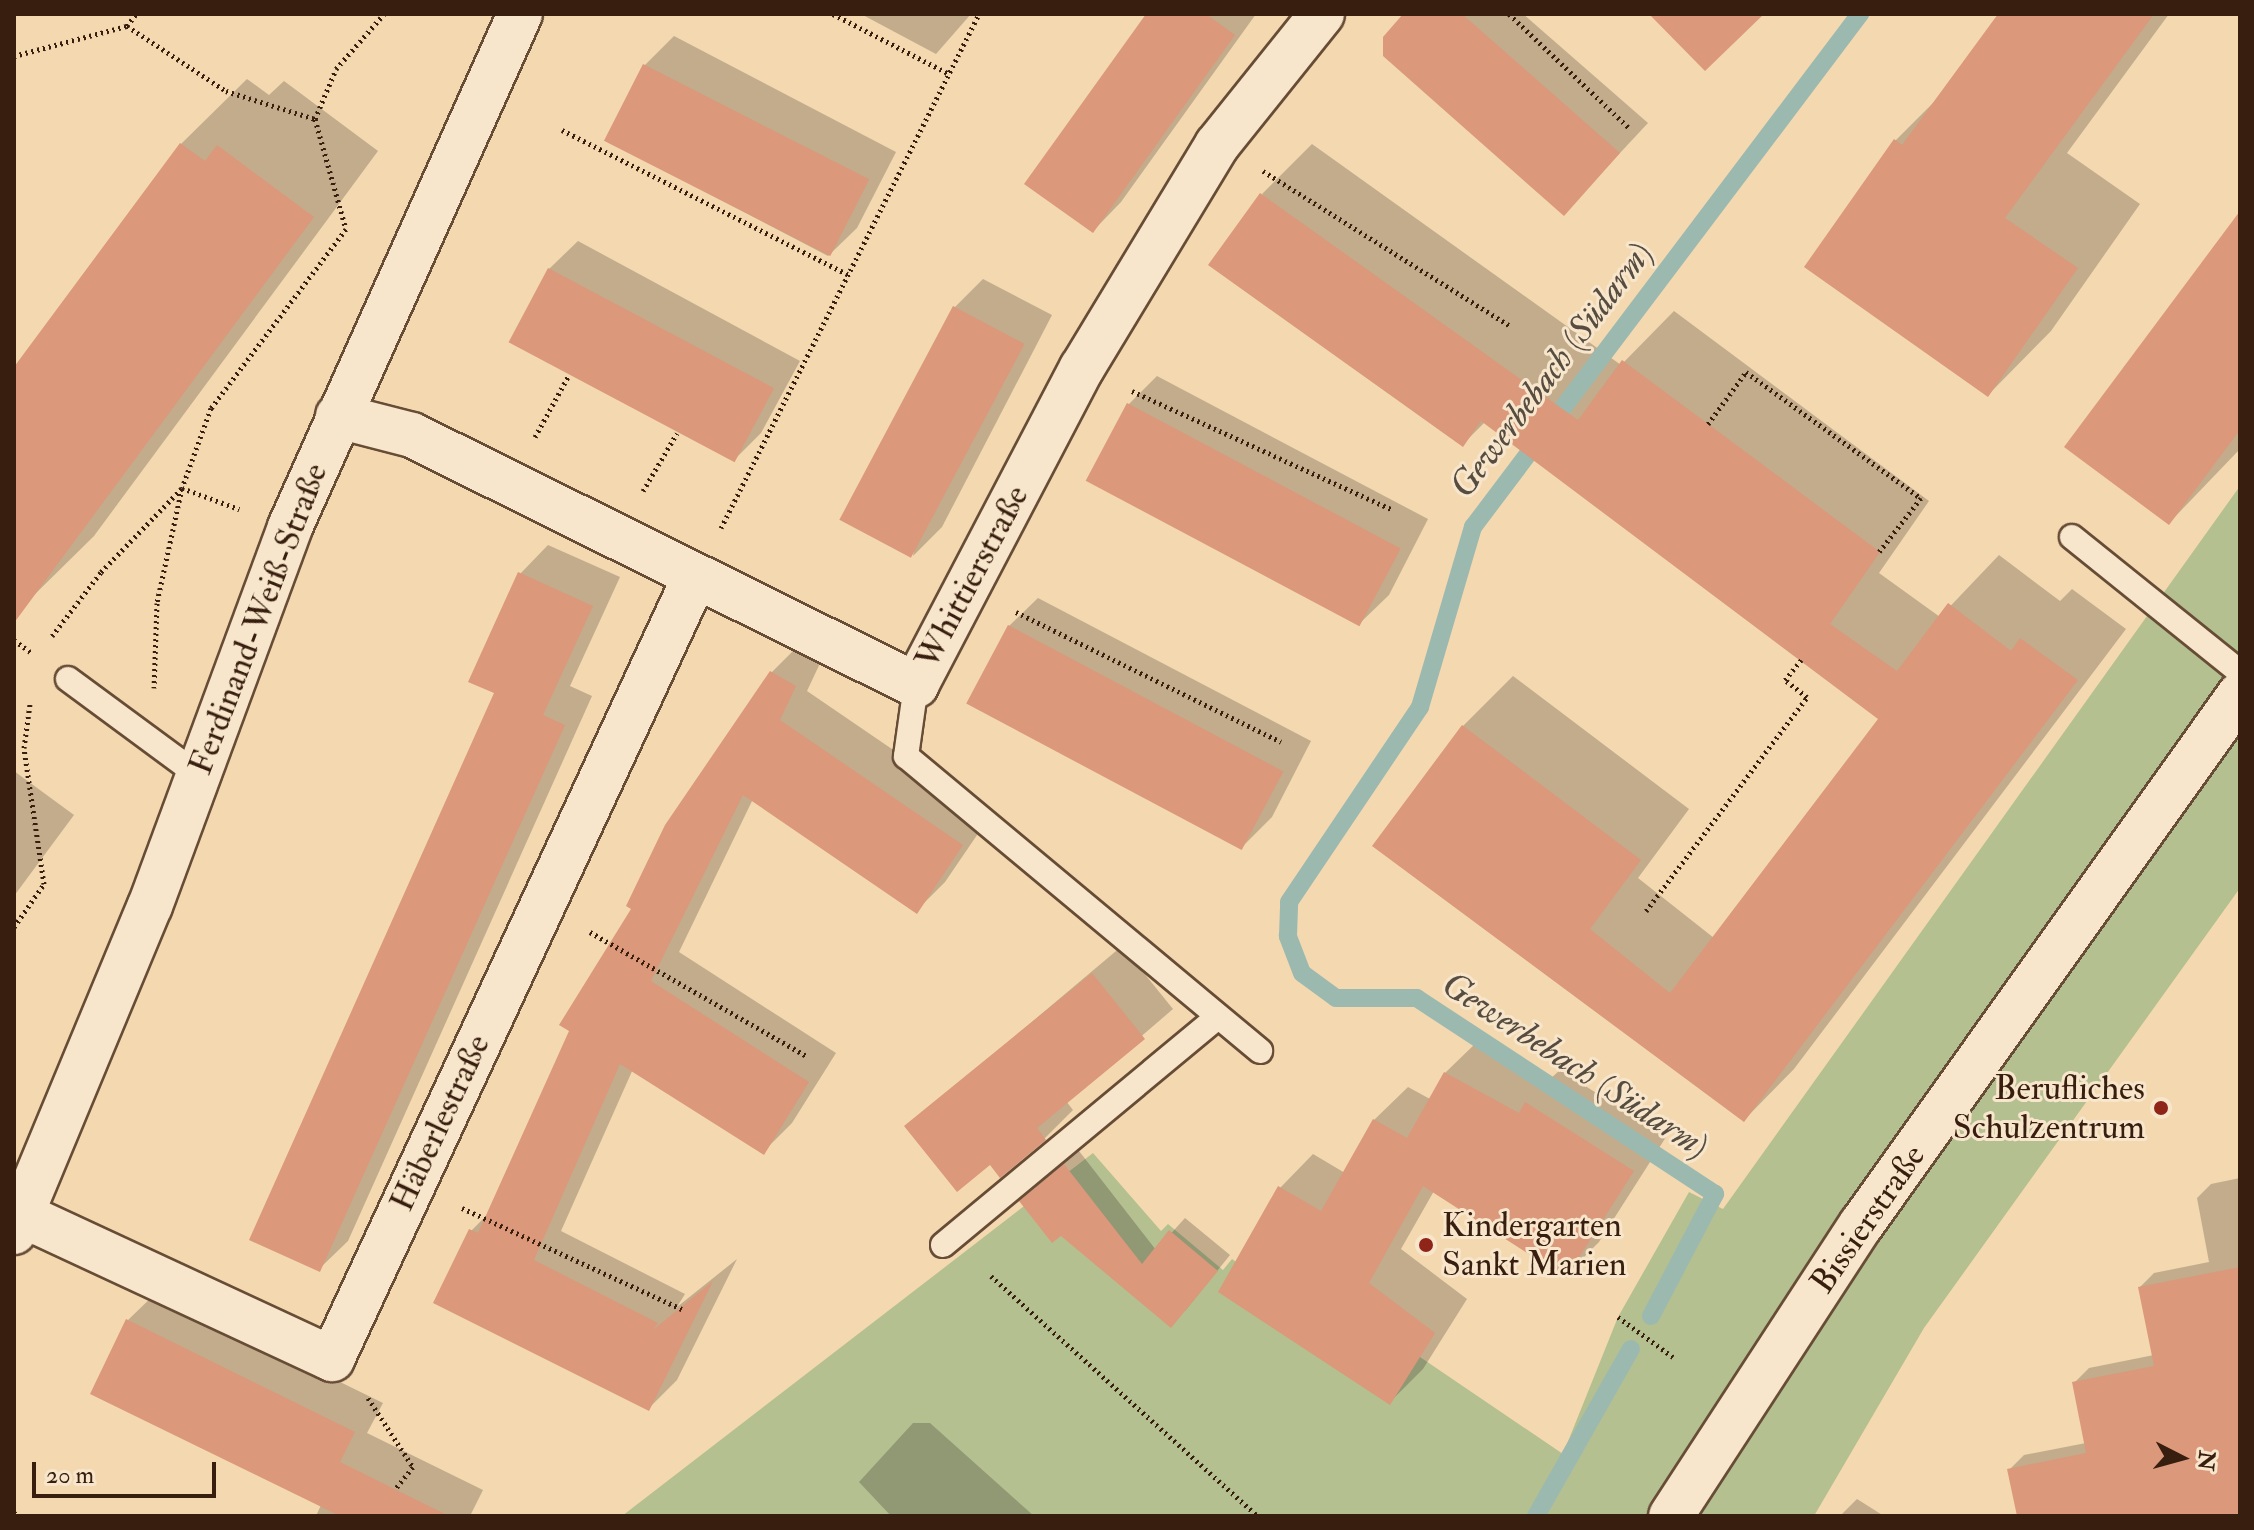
<!DOCTYPE html>
<meta charset="utf-8">
<style>
body{margin:0}
#map{position:relative;width:2254px;height:1530px;overflow:hidden;background:#f3d8b0;font-family:"IM FELL Double Pica",serif}
div>[style]{position:absolute}
.green>*{inset:0;background:#b5c090}
.shadow>*{inset:0;background:#0003}
.stream>*{height:18px;margin:-9px;padding:0 9px;transform-origin:9px;border-radius:9px;background:#9cb9b0}
.building>*{inset:0;background:#db987a;transform-origin:0 0}
.path>*{height:5px;margin-top:-2.5px;transform-origin:0;background:repeating-linear-gradient(90deg,#381e0e 0 2px,transparent 0 6px)}
.roads{filter:drop-shadow(2px 0 #674c36) drop-shadow(-2px 0 #674c36) drop-shadow(0 2px #674c36) drop-shadow(0 -2px #674c36)}
.service>*{height:24px;margin:-12px;padding:0 12px;transform-origin:12px;border-radius:12px;background:#f7e6cc}
.minor>*{height:44px;margin:-22px;padding:0 22px;transform-origin:22px;border-radius:22px;background:#f7e6cc}
.dots>*{width:22px;height:22px;translate:-50% -50%;box-sizing:border-box;border:4px solid #f7e6cc;border-radius:50%}
span{translate:-50% -50%;white-space:nowrap;text-align:center;line-height:1.15;-webkit-text-stroke:6px #f7e6cc;paint-order:stroke}
.street-label{font-size:34px;color:#381e0e}
.poi-label{font-size:34px;color:#381e0e}
.right{translate:-100% -50%;text-align:right}
.left{translate:0 -50%;text-align:left}
.water-label{font-size:36px;color:#564c3f;font-style:italic}
.frame{position:absolute;inset:0;border:16px solid #381e0e;pointer-events:none}
.north{position:absolute;left:2142px;top:1418px;width:80px;height:80px;-webkit-text-stroke:6px #f7e6cc;paint-order:stroke;rotate:96deg;font-size:22px;font-weight:700;line-height:32px;text-align:center;color:#381e0e}
.north::after{content:'';display:block;margin:auto;width:28px;height:36px;background:#381e0e;clip-path:polygon(50% 0,100% 100%,50% 72%,0 100%)}
.scale{position:absolute;left:32px;top:1462px;width:184px;height:36px;box-sizing:border-box;border:4px solid #381e0e;border-top:0;padding-left:10px;font-size:24px;line-height:28px;white-space:nowrap;color:#381e0e;-webkit-text-stroke:6px #f7e6cc;paint-order:stroke}
</style>
<div id="map">
<div class="green">
<i style="clip-path:polygon(2240px 486px,2240px 888px,1924px 1328px,1814px 1516px,622px 1516px,1093px 1153px,1161px 1231px,1168px 1224px,1223px 1270px,1232px 1259px,1346px 1336px,1420px 1357px,1563px 1454px,1618px 1317px,1689px 1192px,1723px 1209px)"></i>
</div>
<div class="shadow">
<i style="clip-path:polygon(861px 14px,971px 14px,936px 54px)"></i>
<i style="clip-path:polygon(1148px 14px,1256px 14px,1121px 202px,1093px 231px)"></i>
<i style="clip-path:polygon(1406px 14px,1523px 14px,1648px 123px,1564px 213px)"></i>
<i style="clip-path:polygon(2000px 14px,2169px 14px,2067px 153px,2140px 204px,2051px 331px,1988px 395px,1895px 141px,1941px 95px)"></i>
<i style="clip-path:polygon(674px 36px,896px 152px,857px 228px,828px 256px,606px 140px,645px 65px)"></i>
<i style="clip-path:polygon(247px 79px,269px 95px,284px 81px,378px 151px,94px 536px,28px 601px,14px 591px,14px 371px,181px 144px)"></i>
<i style="clip-path:polygon(1312px 144px,1621px 365px,1674px 311px,1929px 501px,1879px 573px,1940px 617px,1999px 555px,2060px 601px,2072px 589px,2126px 629px,1794px 1069px,1744px 1120px,1374px 846px,1463px 726px,1513px 676px,1689px 809px,1638px 878px,1714px 938px,1881px 718px,1485px 422px,1463px 444px,1262px 194px)"></i>
<i style="clip-path:polygon(2240px 214px,2240px 449px,2169px 523px)"></i>
<i style="clip-path:polygon(578px 241px,800px 361px,761px 433px,733px 461px,549px 269px)"></i>
<i style="clip-path:polygon(983px 279px,1052px 315px,942px 527px,913px 556px,954px 308px)"></i>
<i style="clip-path:polygon(1157px 376px,1428px 519px,1389px 595px,1360px 623px,1128px 405px)"></i>
<i style="clip-path:polygon(548px 545px,620px 577px,570px 686px,592px 696px,348px 1241px,319px 1269px,496px 692px,520px 574px)"></i>
<i style="clip-path:polygon(1038px 598px,1311px 741px,1272px 817px,1243px 846px,1009px 626px)"></i>
<i style="clip-path:polygon(800px 644px,823px 657px,807px 691px,990px 816px,945px 882px,916px 911px,753px 799px,679px 952px,836px 1053px,792px 1123px,763px 1152px,633px 1069px,561px 1231px,685px 1294px,677px 1307px,737px 1259px,677px 1380px,649px 1408px,471px 1231px,490px 1212px,634px 908px,772px 672px)"></i>
<i style="clip-path:polygon(14px 771px,74px 815px,14px 896px)"></i>
<i style="clip-path:polygon(1122px 946px,1173px 1009px,1066px 1101px,1073px 1110px,1044px 1139px,907px 1127px)"></i>
<i style="clip-path:polygon(1479px 1040px,1550px 1079px,1560px 1070px,1666px 1137px,1599px 1242px,1566px 1275px,1434px 1191px,1401px 1249px,1467px 1299px,1423px 1369px,1389px 1403px,1280px 1188px,1313px 1154px,1345px 1173px,1374px 1120px,1408px 1087px,1430px 1099px,1445px 1073px)"></i>
<i style="clip-path:polygon(1079px 1151px,1156px 1250px,1185px 1218px,1230px 1255px,1185px 1311px,1036px 1187px)"></i>
<i style="clip-path:polygon(2240px 1178px,2240px 1516px,2019px 1516px,2009px 1470px,2024px 1455px,2086px 1443px,2074px 1383px,2089px 1368px,2154px 1355px,2140px 1287px,2154px 1273px,2209px 1262px,2197px 1198px,2211px 1184px)"></i>
<i style="clip-path:polygon(157px 1292px,383px 1403px,367px 1433px,483px 1490px,470px 1516px,316px 1516px,321px 1505px,128px 1320px)"></i>
<i style="clip-path:polygon(913px 1423px,930px 1423px,1034px 1516px,891px 1516px,859px 1482px)"></i>
<i style="clip-path:polygon(1857px 1499px,1884px 1516px,1840px 1516px)"></i>
</div>
<div class="stream">
<i style="left:1651px;top:1316px;width:138px;rotate:-62.3deg"></i>
<i style="left:1715px;top:1194px;width:357px;rotate:-146.7deg"></i>
<i style="left:1417px;top:998px;width:81px;rotate:180deg"></i>
<i style="left:1336px;top:998px;width:42px;rotate:-143.7deg"></i>
<i style="left:1302px;top:973px;width:40px;rotate:-111deg"></i>
<i style="left:1288px;top:936px;width:34px;rotate:-88deg"></i>
<i style="left:1289px;top:902px;width:235px;rotate:-56.1deg"></i>
<i style="left:1420px;top:707px;width:188px;rotate:-73.6deg"></i>
<i style="left:1473px;top:527px;width:643px;rotate:-52.97deg"></i>
<i style="left:1536px;top:1516px;width:192px;rotate:-60.4deg"></i>
</div>
<div class="building">
<i style="clip-path:polygon(1146px 14px,1206px 14px,1235px 35px,1093px 233px,1024px 184px)"></i>
<i style="clip-path:polygon(1403px 14px,1462px 14px,1620px 153px,1564px 216px,1383px 56px,1383px 37px)"></i>
<i style="clip-path:polygon(1649px 14px,1764px 14px,1705px 71px)"></i>
<i style="clip-path:polygon(1998px 14px,2154px 14px,2005px 218px,2078px 268px,1988px 397px,1804px 267px,1894px 139px,1902px 145px)"></i>
<i style="left:643px;top:64px;width:254px;height:86px;rotate:27deg"></i>
<i style="clip-path:polygon(180px 143px,205px 161px,217px 145px,314px 217px,14px 623px,14px 367px)"></i>
<i style="clip-path:polygon(1260px 193px,1578px 420px,1622px 360px,1880px 552px,1830px 624px,1897px 671px,1948px 603px,2011px 651px,2020px 638px,2078px 680px,1744px 1122px,1372px 846px,1462px 725px,1641px 860px,1590px 929px,1670px 993px,1878px 719px,1481px 421px,1463px 447px,1208px 265px)"></i>
<i style="clip-path:polygon(2240px 211px,2240px 430px,2169px 525px,2064px 447px)"></i>
<i style="left:548px;top:268px;width:256px;height:84px;rotate:28deg"></i>
<i style="left:953px;top:306px;width:81px;height:242px;rotate:28deg"></i>
<i style="left:1127px;top:403px;width:310px;height:88px;rotate:28deg"></i>
<i style="clip-path:polygon(518px 572px,593px 606px,543px 715px,565px 725px,320px 1272px,249px 1240px,494px 693px,468px 682px)"></i>
<i style="left:1008px;top:625px;width:312px;height:89px;rotate:28deg"></i>
<i style="clip-path:polygon(770px 671px,796px 686px,780px 720px,963px 845px,917px 914px,743px 795px,651px 981px,809px 1082px,764px 1155px,620px 1064px,534px 1260px,658px 1323px,653px 1330px,713px 1281px,649px 1411px,433px 1303px,469px 1229px,478px 1233px,569px 1031px,559px 1025px,631px 909px,626px 906px,665px 825px)"></i>
<i style="clip-path:polygon(1092px 973px,1145px 1039px,1037px 1128px,1046px 1140px,1000px 1178px,990px 1165px,957px 1192px,904px 1126px)"></i>
<i style="clip-path:polygon(1444px 1072px,1519px 1113px,1525px 1102px,1634px 1171px,1566px 1278px,1423px 1186px,1369px 1283px,1435px 1333px,1390px 1405px,1218px 1292px,1278px 1186px,1321px 1211px,1373px 1119px,1407px 1138px)"></i>
<i style="clip-path:polygon(1064px 1164px,1142px 1264px,1169px 1230px,1218px 1271px,1171px 1328px,1061px 1236px,1052px 1243px,1019px 1201px)"></i>
<i style="clip-path:polygon(2240px 1267px,2240px 1516px,2017px 1516px,2007px 1469px,2086px 1453px,2072px 1382px,2154px 1366px,2138px 1287px)"></i>
<i style="clip-path:polygon(126px 1319px,355px 1432px,340px 1462px,449px 1516px,340px 1516px,90px 1394px)"></i>
</div>
<div class="path">
<i style="left:833px;top:14px;width:131px;rotate:27.3deg"></i>
<i style="left:1509px;top:14px;width:166px;rotate:43.5deg"></i>
<i style="left:127px;top:26px;width:15px;rotate:-53deg"></i>
<i style="left:14px;top:56px;width:117px;rotate:-14.9deg"></i>
<i style="left:127px;top:26px;width:118px;rotate:33.3deg"></i>
<i style="left:226px;top:91px;width:93px;rotate:17.5deg"></i>
<i style="left:315px;top:119px;width:114px;rotate:74.3deg"></i>
<i style="left:346px;top:229px;width:224px;rotate:127deg"></i>
<i style="left:211px;top:408px;width:85px;rotate:109.9deg"></i>
<i style="left:182px;top:488px;width:118px;rotate:102.3deg"></i>
<i style="left:157px;top:603px;width:85px;rotate:92deg"></i>
<i style="left:315px;top:119px;width:54px;rotate:-67.2deg"></i>
<i style="left:336px;top:69px;width:73px;rotate:-48.9deg"></i>
<i style="left:562px;top:130px;width:322px;rotate:26.8deg"></i>
<i style="left:1263px;top:171px;width:292px;rotate:32.1deg"></i>
<i style="left:1132px;top:391px;width:287px;rotate:24.5deg"></i>
<i style="left:1708px;top:424px;width:64px;rotate:-53.8deg"></i>
<i style="left:1746px;top:372px;width:216px;rotate:35.8deg"></i>
<i style="left:1921px;top:498px;width:68px;rotate:127.9deg"></i>
<i style="left:535px;top:437px;width:71px;rotate:-61.3deg"></i>
<i style="left:643px;top:491px;width:67px;rotate:-59.6deg"></i>
<i style="left:721px;top:528px;width:575px;rotate:-63.35deg"></i>
<i style="left:1016px;top:612px;width:295px;rotate:26.1deg"></i>
<i style="left:52px;top:636px;width:81px;rotate:-52.6deg"></i>
<i style="left:101px;top:572px;width:117px;rotate:-46deg"></i>
<i style="left:182px;top:488px;width:61px;rotate:20.2deg"></i>
<i style="left:14px;top:640px;width:22px;rotate:36deg"></i>
<i style="left:1646px;top:911px;width:268px;rotate:-53deg"></i>
<i style="left:1807px;top:697px;width:28px;rotate:-142deg"></i>
<i style="left:1785px;top:680px;width:26px;rotate:-51deg"></i>
<i style="left:14px;top:927px;width:52px;rotate:-55.1deg"></i>
<i style="left:44px;top:884px;width:137px;rotate:-98.4deg"></i>
<i style="left:24px;top:748px;width:44px;rotate:-82.2deg"></i>
<i style="left:590px;top:932px;width:251px;rotate:29.8deg"></i>
<i style="left:462px;top:1208px;width:242px;rotate:24.7deg"></i>
<i style="left:991px;top:1276px;width:359px;rotate:42deg"></i>
<i style="left:1618px;top:1317px;width:68px;rotate:36deg"></i>
<i style="left:368px;top:1398px;width:82px;rotate:56.9deg"></i>
<i style="left:413px;top:1467px;width:28px;rotate:129deg"></i>
<i style="left:14px;top:1513px;width:6px;rotate:31deg"></i>
</div>
<div class="roads">
<div class="service">
<i style="left:2072px;top:537px;width:216px;rotate:38.8deg"></i>
<i style="left:68px;top:679px;width:162px;rotate:36.4deg"></i>
<i style="left:916px;top:685px;width:72px;rotate:98deg"></i>
<i style="left:906px;top:756px;width:461px;rotate:39.8deg"></i>
<i style="left:943px;top:1245px;width:355px;rotate:-39.7deg"></i>
</div>
<div class="minor">
<i style="left:338px;top:416px;width:76px;rotate:14.4deg"></i>
<i style="left:412px;top:435px;width:563px;rotate:26.38deg"></i>
<i style="left:916px;top:685px;width:358px;rotate:-62.4deg"></i>
<i style="left:1082px;top:368px;width:261px;rotate:-58.8deg"></i>
<i style="left:1217px;top:145px;width:168px;rotate:-51.3deg"></i>
<i style="left:22px;top:1215px;width:342px;rotate:24.9deg"></i>
<i style="left:332px;top:1359px;width:862px;rotate:-65.1deg"></i>
<i style="left:14px;top:1232px;width:353px;rotate:-67.4deg"></i>
<i style="left:150px;top:906px;width:404px;rotate:-69.7deg"></i>
<i style="left:290px;top:527px;width:562px;rotate:-65.85deg"></i>
<i style="left:1671px;top:1516px;width:348px;rotate:-56.9deg"></i>
<i style="left:1861px;top:1225px;width:652px;rotate:-54.48deg"></i>
</div>
</div>
<div class="dots">
<i style="left:2161px;top:1108px;background:#8f2418"></i>
<i style="left:1426px;top:1245px;background:#8f2418"></i>
</div>
<div class="street-label">
<span style="left:972px;top:577px;rotate:-62deg">Whittierstraße</span>
<span style="left:258px;top:619px;rotate:-69deg">Ferdinand-Weiß-Straße</span>
<span style="left:440px;top:1123px;rotate:-65deg">Häberlestraße</span>
<span style="left:1868px;top:1219px;rotate:-55deg">Bissierstraße</span>
</div>
<div class="poi-label">
<span class="right" style="left:2145px;top:1108px">Berufliches<br>Schulzentrum</span>
<span class="left" style="left:1442px;top:1245px">Kindergarten<br>Sankt Marien</span>
</div>
<div class="water-label">
<span style="left:1551px;top:370px;rotate:-53deg">Gewerbebach (Südarm)</span>
<span style="left:1575px;top:1065px;rotate:33deg">Gewerbebach (Südarm)</span>
</div>
<div class="frame"></div>
<div class="north">N</div>
<div class="scale">20 m</div>
</div>
